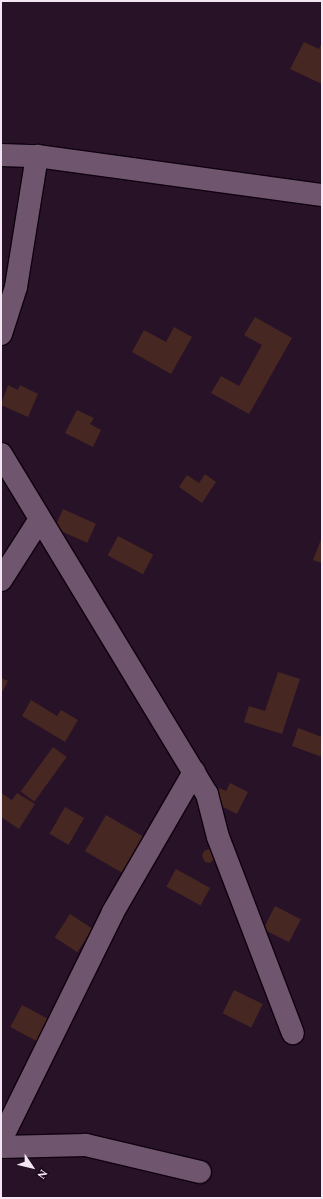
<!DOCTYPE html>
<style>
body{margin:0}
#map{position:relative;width:323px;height:1199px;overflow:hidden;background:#271227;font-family:Spectral,serif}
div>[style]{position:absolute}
.building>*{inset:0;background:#472722;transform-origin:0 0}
.roads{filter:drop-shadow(1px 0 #0f010f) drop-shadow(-1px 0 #0f010f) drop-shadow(0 1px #0f010f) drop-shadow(0 -1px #0f010f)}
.minor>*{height:22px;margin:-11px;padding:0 11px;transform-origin:11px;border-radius:11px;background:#6f556d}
span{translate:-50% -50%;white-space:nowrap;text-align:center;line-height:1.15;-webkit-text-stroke:3.5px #1d091d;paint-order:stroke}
.frame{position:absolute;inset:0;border:2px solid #f5e6f4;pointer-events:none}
.north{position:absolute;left:12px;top:1147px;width:40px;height:40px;-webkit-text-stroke:3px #1d091d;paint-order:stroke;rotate:125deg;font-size:11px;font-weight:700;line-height:16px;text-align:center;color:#f5e6f4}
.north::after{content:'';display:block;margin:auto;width:14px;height:18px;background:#f5e6f4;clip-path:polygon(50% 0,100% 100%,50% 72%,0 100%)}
</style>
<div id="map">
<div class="building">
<i style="clip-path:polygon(304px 42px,319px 49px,322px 42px,322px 84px,290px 69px)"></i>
<i style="clip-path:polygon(255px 317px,292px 338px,249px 414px,211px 393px,221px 376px,239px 386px,262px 345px,244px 335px)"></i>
<i style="clip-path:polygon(174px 327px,192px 337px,171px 374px,132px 352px,144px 330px,166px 342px)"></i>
<i style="clip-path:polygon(8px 385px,18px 390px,20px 385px,38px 394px,28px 417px,1px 405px)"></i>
<i style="clip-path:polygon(77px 410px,94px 418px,90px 424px,101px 430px,93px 447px,65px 433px)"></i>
<i style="clip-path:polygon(205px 474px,216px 482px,202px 503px,179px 487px,187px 475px,199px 483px)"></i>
<i style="left:63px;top:509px;width:36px;height:21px;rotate:24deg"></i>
<i style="left:118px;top:536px;width:40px;height:22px;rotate:28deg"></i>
<i style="clip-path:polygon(322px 537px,322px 563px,313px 560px)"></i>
<i style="clip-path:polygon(278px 672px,300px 679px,282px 734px,244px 722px,249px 706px,265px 711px)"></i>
<i style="clip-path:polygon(1px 678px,8px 681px,1px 694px)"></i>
<i style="clip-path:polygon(31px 700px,57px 716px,61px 710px,78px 720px,65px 742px,22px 716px)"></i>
<i style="clip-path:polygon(298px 728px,322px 737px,322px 757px,292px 746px)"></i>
<i style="left:53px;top:747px;width:17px;height:55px;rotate:36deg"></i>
<i style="clip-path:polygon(230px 783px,248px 792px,237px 814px,213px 802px,219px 788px,226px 791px)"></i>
<i style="clip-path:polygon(1px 793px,12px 800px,17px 793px,35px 804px,19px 829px,1px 817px)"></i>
<i style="left:65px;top:807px;width:22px;height:31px;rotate:30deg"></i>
<i style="left:106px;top:815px;width:43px;height:42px;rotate:30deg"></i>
<i style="clip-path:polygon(209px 849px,214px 852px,215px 858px,210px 863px,205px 862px,202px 856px,204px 851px)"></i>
<i style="left:176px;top:869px;width:39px;height:20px;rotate:29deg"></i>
<i style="left:275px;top:906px;width:29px;height:26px;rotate:27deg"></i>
<i style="left:70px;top:914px;width:27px;height:28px;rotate:33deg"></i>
<i style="left:234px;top:990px;width:32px;height:26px;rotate:26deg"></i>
<i style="left:22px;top:1005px;width:30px;height:25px;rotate:28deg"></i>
</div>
<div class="roads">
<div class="minor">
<i style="left:1px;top:155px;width:36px;rotate:2deg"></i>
<i style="left:37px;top:156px;width:288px;rotate:7.8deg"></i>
<i style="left:1px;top:334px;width:49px;rotate:-72.3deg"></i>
<i style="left:16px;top:287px;width:133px;rotate:-80.9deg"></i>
<i style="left:1px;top:454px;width:398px;rotate:58.8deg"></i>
<i style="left:207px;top:794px;width:44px;rotate:75.7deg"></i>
<i style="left:218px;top:837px;width:210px;rotate:69.1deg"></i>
<i style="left:1px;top:580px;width:72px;rotate:-57.4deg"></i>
<i style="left:1px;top:1140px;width:254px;rotate:-63.8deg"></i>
<i style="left:113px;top:912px;width:162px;rotate:-59.9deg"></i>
<i style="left:1px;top:1147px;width:85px;rotate:-1.3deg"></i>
<i style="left:86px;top:1145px;width:117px;rotate:13.3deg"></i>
</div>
</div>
<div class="frame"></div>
<div class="north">N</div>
</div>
